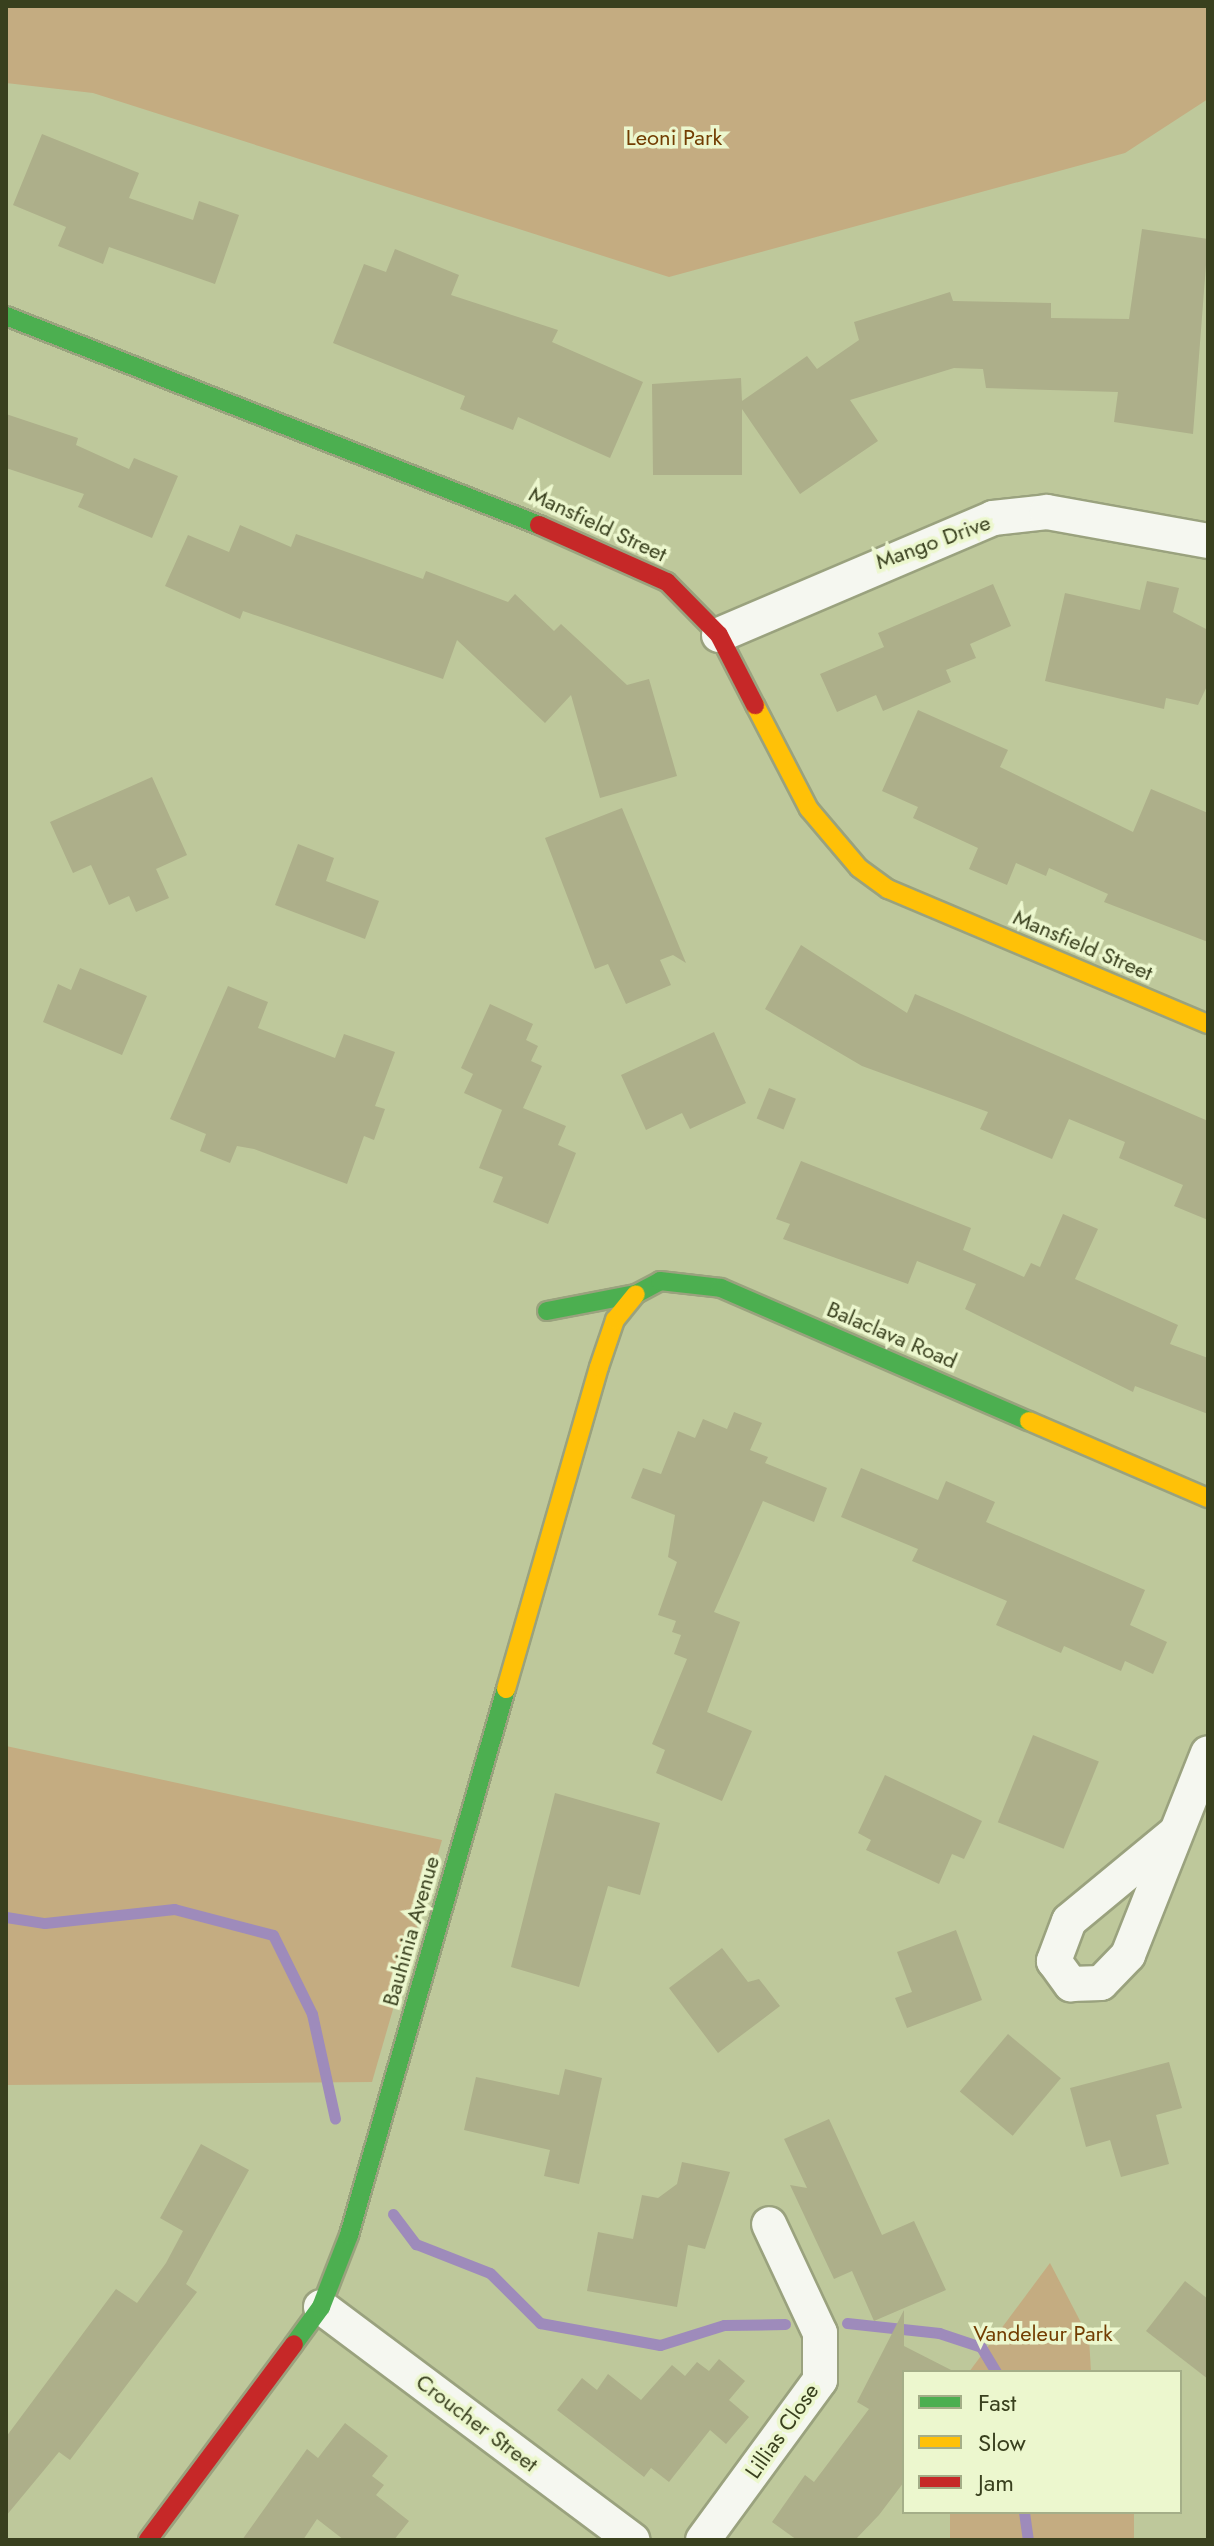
<!DOCTYPE html>
<html>
<head>
<meta charset="utf-8">
<style>
  body { margin:0 }
  #map { position:relative; width:1214px; height:2546px; overflow:hidden; background:#bec89b; font-family:Jost,sans-serif }
  div>[style] { position:absolute }
  .green>* { inset:0; background:#c4ac81; transform-origin:0 0 }
  .stream>* { height:11px; margin:-5.5px; padding:0 5.5px; transform-origin:5.5px; border-radius:5.5px; background:#9e8bbb }
  .building>* { inset:0; background:#adaf8a; transform-origin:0 0 }
  .roads { filter:drop-shadow(2px 0 #9aa27e) drop-shadow(-2px 0 #9aa27e) drop-shadow(0 2px #9aa27e) drop-shadow(0 -2px #9aa27e) }
  .street>* { height:34px; margin:-17px; padding:0 17px; transform-origin:17px; border-radius:17px; background:#f5f7f0 }
  .fast>* { height:18px; margin:-9px; padding:0 9px; transform-origin:9px; border-radius:9px; background:#4caf50 }
  .slow>* { height:18px; margin:-9px; padding:0 9px; transform-origin:9px; border-radius:9px; background:#ffc107 }
  .jam>* { height:18px; margin:-9px; padding:0 9px; transform-origin:9px; border-radius:9px; background:#c62828 }
  span { translate:-50% -50%; white-space:nowrap; text-align:center; line-height:1.15; -webkit-text-stroke:7px #ecf7ce; paint-order:stroke }
  .park-label { font-size:22px; color:#723d02 }
  .street-label { font-size:22px; color:#39401e }
  .frame { position:absolute; inset:0; border:8px solid #39401e; pointer-events:none }
  .legend { position:absolute; left:902px; top:2370px; width:280px; height:144px; box-sizing:border-box; background:#ecf7ce; border:2px solid #a4ae88; margin:0; padding:10px 14px; list-style:none; font-size:24px; color:#39401e }
  .legend li { display:flex; align-items:center; gap:16px; height:40px }
  .legend b { width:40px; border:2px solid #a4ae88 }
</style>
</head>
<body>
<div id="map">
  <div class="green">
    <i style="clip-path:polygon(6px 6px,1208px 6px,1208px 99px,1125px 153px,669px 277px,93px 93px,6px 83px)"></i>
    <i style="clip-path:polygon(6px 1746px,442px 1840px,372px 2082px,6px 2085px)"></i>
    <i style="clip-path:polygon(1050px 2263px,1089px 2338px,1091px 2372px,969px 2372px)"></i>
    <i style="left:950px;top:2512px;width:184px;height:28px"></i>
  </div>
  <div class="stream">
    <i style="left:6px;top:1917px;width:39px;rotate:9deg"></i>
    <i style="left:45px;top:1923px;width:130px;rotate:-6.2deg"></i>
    <i style="left:174px;top:1909px;width:102px;rotate:14.7deg"></i>
    <i style="left:273px;top:1935px;width:88px;rotate:63.7deg"></i>
    <i style="left:312px;top:2014px;width:107px;rotate:77.6deg"></i>
    <i style="left:393px;top:2214px;width:38px;rotate:53deg"></i>
    <i style="left:416px;top:2244px;width:79px;rotate:21.4deg"></i>
    <i style="left:490px;top:2273px;width:71px;rotate:45deg"></i>
    <i style="left:540px;top:2323px;width:122px;rotate:10.4deg"></i>
    <i style="left:660px;top:2345px;width:67px;rotate:-17.4deg"></i>
    <i style="left:724px;top:2325px;width:61px;rotate:-0.9deg"></i>
    <i style="left:847px;top:2323px;width:93px;rotate:6.2deg"></i>
    <i style="left:939px;top:2333px;width:44px;rotate:18.4deg"></i>
    <i style="left:981px;top:2347px;width:29px;rotate:59deg"></i>
    <i style="left:1024px;top:2512px;width:28px;rotate:82deg"></i>
  </div>
  <div class="building">
    <i style="clip-path:polygon(42px 134px,139px 173px,129px 198px,193px 220px,199px 201px,239px 215px,215px 284px,109px 247px,103px 264px,58px 246px,66px 227px,13px 205px)"></i>
    <i style="clip-path:polygon(1142px 229px,1208px 239px,1193px 434px,1114px 422px,1118px 392px,986px 388px,983px 369px,954px 368px,850px 400px,878px 441px,800px 494px,742px 409px,742px 475px,653px 475px,652px 384px,741px 378px,742px 401px,807px 356px,817px 369px,859px 340px,854px 322px,950px 292px,953px 301px,1051px 303px,1051px 318px,1129px 319px)"></i>
    <i style="clip-path:polygon(395px 249px,459px 275px,451px 295px,558px 330px,552px 342px,643px 382px,610px 458px,518px 417px,513px 430px,460px 409px,465px 396px,333px 343px,364px 264px,386px 272px)"></i>
    <i style="clip-path:polygon(6px 414px,78px 438px,76px 445px,129px 469px,134px 458px,178px 476px,152px 538px,78px 507px,84px 494px,6px 468px)"></i>
    <i style="clip-path:polygon(240px 525px,291px 547px,296px 534px,423px 579px,426px 571px,508px 602px,515px 594px,554px 631px,561px 624px,627px 685px,649px 679px,677px 776px,600px 798px,571px 695px,545px 723px,457px 640px,443px 679px,243px 611px,240px 619px,165px 586px,188px 535px,229px 552px)"></i>
    <i style="clip-path:polygon(1147px 581px,1179px 588px,1173px 612px,1208px 630px,1208px 684px,1198px 705px,1166px 698px,1164px 709px,1045px 681px,1065px 593px,1140px 610px)"></i>
    <i style="clip-path:polygon(993px 584px,1011px 626px,970px 644px,976px 658px,946px 670px,951px 682px,883px 711px,876px 695px,837px 712px,820px 674px,884px 647px,878px 633px)"></i>
    <i style="clip-path:polygon(918px 710px,1008px 750px,1000px 767px,1133px 832px,1151px 789px,1208px 813px,1208px 942px,1104px 902px,1108px 894px,1049px 868px,1046px 876px,1016px 863px,1007px 885px,969px 869px,978px 848px,913px 818px,918px 807px,882px 791px)"></i>
    <i style="clip-path:polygon(152px 777px,187px 855px,156px 869px,169px 898px,136px 912px,129px 896px,109px 905px,91px 865px,73px 873px,50px 822px)"></i>
    <i style="clip-path:polygon(622px 808px,686px 963px,673px 955px,660px 960px,671px 985px,626px 1004px,608px 964px,595px 969px,545px 838px)"></i>
    <i style="clip-path:polygon(298px 844px,334px 858px,326px 881px,379px 901px,365px 939px,275px 905px)"></i>
    <i style="clip-path:polygon(801px 945px,907px 1013px,915px 994px,1208px 1121px,1208px 1220px,1174px 1206px,1183px 1185px,1119px 1158px,1125px 1142px,1069px 1119px,1052px 1159px,980px 1129px,988px 1112px,862px 1066px,765px 1009px)"></i>
    <i style="clip-path:polygon(80px 968px,147px 996px,122px 1055px,43px 1022px,58px 984px,71px 990px)"></i>
    <i style="clip-path:polygon(228px 986px,268px 1002px,258px 1028px,335px 1058px,344px 1034px,395px 1052px,375px 1106px,385px 1109px,374px 1140px,364px 1136px,347px 1184px,254px 1149px,237px 1146px,230px 1163px,200px 1151px,206px 1134px,170px 1119px)"></i>
    <i style="clip-path:polygon(490px 1004px,533px 1024px,526px 1040px,538px 1046px,531px 1061px,542px 1066px,523px 1108px,566px 1126px,558px 1145px,576px 1153px,548px 1224px,493px 1202px,503px 1177px,479px 1168px,502px 1110px,464px 1093px,473px 1074px,461px 1068px)"></i>
    <i style="clip-path:polygon(714px 1032px,746px 1103px,690px 1129px,682px 1113px,646px 1130px,621px 1075px)"></i>
    <i style="left:769px;top:1088px;width:29px;height:33px;rotate:22deg"></i>
    <i style="clip-path:polygon(801px 1161px,971px 1228px,963px 1250px,1024px 1277px,1031px 1263px,1040px 1267px,1063px 1214px,1098px 1229px,1075px 1279px,1178px 1325px,1170px 1344px,1208px 1358px,1208px 1414px,1135px 1386px,1133px 1392px,965px 1309px,976px 1284px,917px 1261px,908px 1284px,783px 1239px,790px 1224px,776px 1219px)"></i>
    <i style="clip-path:polygon(734px 1412px,762px 1423px,750px 1450px,768px 1457px,765px 1463px,827px 1488px,814px 1522px,763px 1501px,714px 1612px,740px 1622px,707px 1712px,752px 1731px,722px 1801px,656px 1773px,665px 1750px,652px 1744px,687px 1659px,674px 1654px,681px 1635px,672px 1632px,676px 1621px,658px 1615px,677px 1562px,668px 1557px,675px 1515px,631px 1498px,643px 1468px,661px 1474px,678px 1431px,695px 1438px,703px 1419px,727px 1429px)"></i>
    <i style="clip-path:polygon(861px 1468px,938px 1500px,946px 1481px,995px 1502px,986px 1522px,1145px 1590px,1130px 1625px,1167px 1642px,1153px 1674px,1125px 1661px,1121px 1671px,1064px 1646px,1061px 1653px,996px 1625px,1007px 1601px,912px 1561px,918px 1549px,841px 1517px)"></i>
    <i style="left:1033px;top:1735px;width:71px;height:94px;rotate:22deg"></i>
    <i style="clip-path:polygon(885px 1775px,982px 1821px,964px 1859px,952px 1854px,939px 1884px,866px 1850px,871px 1840px,858px 1833px)"></i>
    <i style="clip-path:polygon(555px 1793px,660px 1823px,640px 1895px,608px 1886px,579px 1987px,511px 1967px)"></i>
    <i style="clip-path:polygon(956px 1930px,982px 2000px,907px 2028px,895px 1998px,912px 1992px,897px 1952px)"></i>
    <i style="clip-path:polygon(722px 1948px,748px 1982px,759px 1979px,780px 2006px,718px 2053px,669px 1988px)"></i>
    <i style="left:1008px;top:2034px;width:69px;height:75px;rotate:40deg"></i>
    <i style="clip-path:polygon(1169px 2062px,1182px 2108px,1156px 2115px,1169px 2164px,1121px 2177px,1110px 2140px,1086px 2147px,1070px 2088px)"></i>
    <i style="clip-path:polygon(565px 2069px,602px 2078px,579px 2184px,544px 2176px,550px 2150px,464px 2130px,476px 2077px,559px 2095px)"></i>
    <i style="clip-path:polygon(829px 2119px,882px 2235px,914px 2221px,946px 2290px,874px 2321px,852px 2271px,834px 2279px,790px 2185px,807px 2188px,784px 2139px)"></i>
    <i style="clip-path:polygon(201px 2144px,249px 2170px,186px 2284px,197px 2292px,70px 2460px,59px 2452px,6px 2516px,6px 2437px,116px 2289px,137px 2303px,166px 2263px,183px 2231px,160px 2218px)"></i>
    <i style="clip-path:polygon(682px 2162px,730px 2172px,705px 2249px,688px 2245px,677px 2307px,587px 2291px,598px 2232px,633px 2239px,642px 2195px,658px 2198px,677px 2184px)"></i>
    <i style="clip-path:polygon(1185px 2281px,1208px 2299px,1208px 2379px,1146px 2331px)"></i>
    <i style="clip-path:polygon(904px 2310px,904px 2346px,955px 2372px,904px 2372px,904px 2482px,879px 2515px,855px 2540px,797px 2540px,772px 2522px,805px 2475px,814px 2482px,869px 2409px,857px 2402px)"></i>
    <i style="clip-path:polygon(719px 2359px,745px 2381px,729px 2400px,749px 2417px,726px 2444px,710px 2430px,669px 2482px,651px 2468px,644px 2477px,557px 2410px,582px 2378px,597px 2390px,608px 2374px,641px 2400px,672px 2365px,685px 2376px,697px 2362px,709px 2371px)"></i>
    <i style="clip-path:polygon(345px 2423px,388px 2456px,372px 2476px,384px 2485px,376px 2495px,409px 2521px,394px 2540px,344px 2540px,317px 2519px,303px 2540px,242px 2540px,307px 2449px,318px 2458px)"></i>
  </div>
  <div class="roads">
    <div class="street">
      <i style="left:719px;top:635px;width:298px;rotate:-23.1deg"></i>
      <i style="left:993px;top:518px;width:54px;rotate:-6.3deg"></i>
      <i style="left:1047px;top:512px;width:164px;rotate:10.2deg"></i>
      <i style="left:1174px;top:1834px;width:136px;rotate:140.4deg"></i>
      <i style="left:1069px;top:1921px;width:43px;rotate:110.6deg"></i>
      <i style="left:1054px;top:1961px;width:29px;rotate:54deg"></i>
      <i style="left:1071px;top:1984px;width:30px;rotate:-2deg"></i>
      <i style="left:1101px;top:1983px;width:39px;rotate:-46deg"></i>
      <i style="left:1128px;top:1955px;width:217px;rotate:-68.4deg"></i>
      <i style="left:321px;top:2307px;width:389px;rotate:36.8deg"></i>
      <i style="left:703px;top:2540px;width:198px;rotate:-53.8deg"></i>
      <i style="left:820px;top:2380px;width:47px;rotate:-90deg"></i>
      <i style="left:820px;top:2333px;width:120px;rotate:-115.1deg"></i>
    </div>
    <div class="fast">
      <i style="left:6px;top:316px;width:573px;rotate:21.41deg"></i>
      <i style="left:547px;top:1311px;width:91px;rotate:-10.8deg"></i>
      <i style="left:636px;top:1294px;width:27px;rotate:-28deg"></i>
      <i style="left:660px;top:1281px;width:61px;rotate:6.5deg"></i>
      <i style="left:721px;top:1288px;width:335px;rotate:23.4deg"></i>
      <i style="left:294px;top:2344px;width:46px;rotate:-53.9deg"></i>
      <i style="left:321px;top:2307px;width:77px;rotate:-68.7deg"></i>
      <i style="left:349px;top:2235px;width:568px;rotate:-73.96deg"></i>
    </div>
    <div class="slow">
      <i style="left:755px;top:705px;width:117px;rotate:62.6deg"></i>
      <i style="left:809px;top:809px;width:77px;rotate:49.7deg"></i>
      <i style="left:859px;top:868px;width:36px;rotate:36deg"></i>
      <i style="left:888px;top:889px;width:347px;rotate:22.9deg"></i>
      <i style="left:1029px;top:1421px;width:195px;rotate:23.3deg"></i>
      <i style="left:506px;top:1689px;width:335px;rotate:-73.9deg"></i>
      <i style="left:599px;top:1367px;width:50px;rotate:-71.2deg"></i>
      <i style="left:615px;top:1320px;width:33px;rotate:-51deg"></i>
    </div>
    <div class="jam">
      <i style="left:539px;top:525px;width:140px;rotate:24deg"></i>
      <i style="left:667px;top:582px;width:74px;rotate:45.5deg"></i>
      <i style="left:719px;top:635px;width:79px;rotate:62.8deg"></i>
      <i style="left:148px;top:2540px;width:244px;rotate:-53.3deg"></i>
    </div>
  </div>
  <div class="park-label">
    <span style="left:674px;top:138px">Leoni Park</span>
    <span style="left:1043px;top:2334px">Vandeleur Park</span>
  </div>
  <div class="street-label">
    <span style="left:598px;top:524px;rotate:25deg">Mansfield Street</span>
    <span style="left:933px;top:542px;rotate:-20deg">Mango Drive</span>
    <span style="left:1083px;top:945px;rotate:23deg">Mansfield Street</span>
    <span style="left:892px;top:1335px;rotate:23deg">Balaclava Road</span>
    <span style="left:411px;top:1931px;rotate:-74deg">Bauhinia Avenue</span>
    <span style="left:477px;top:2423px;rotate:37deg">Croucher Street</span>
    <span style="left:782px;top:2431px;rotate:-55deg">Lillias Close</span>
  </div>
  <div class="frame"></div>
  <ul class="legend">
  <li><b style="height:10px;background:#4caf50"></b>Fast</li>
  <li><b style="height:10px;background:#ffc107"></b>Slow</li>
  <li><b style="height:10px;background:#c62828"></b>Jam</li>
  </ul>
</div>
</body>
</html>
